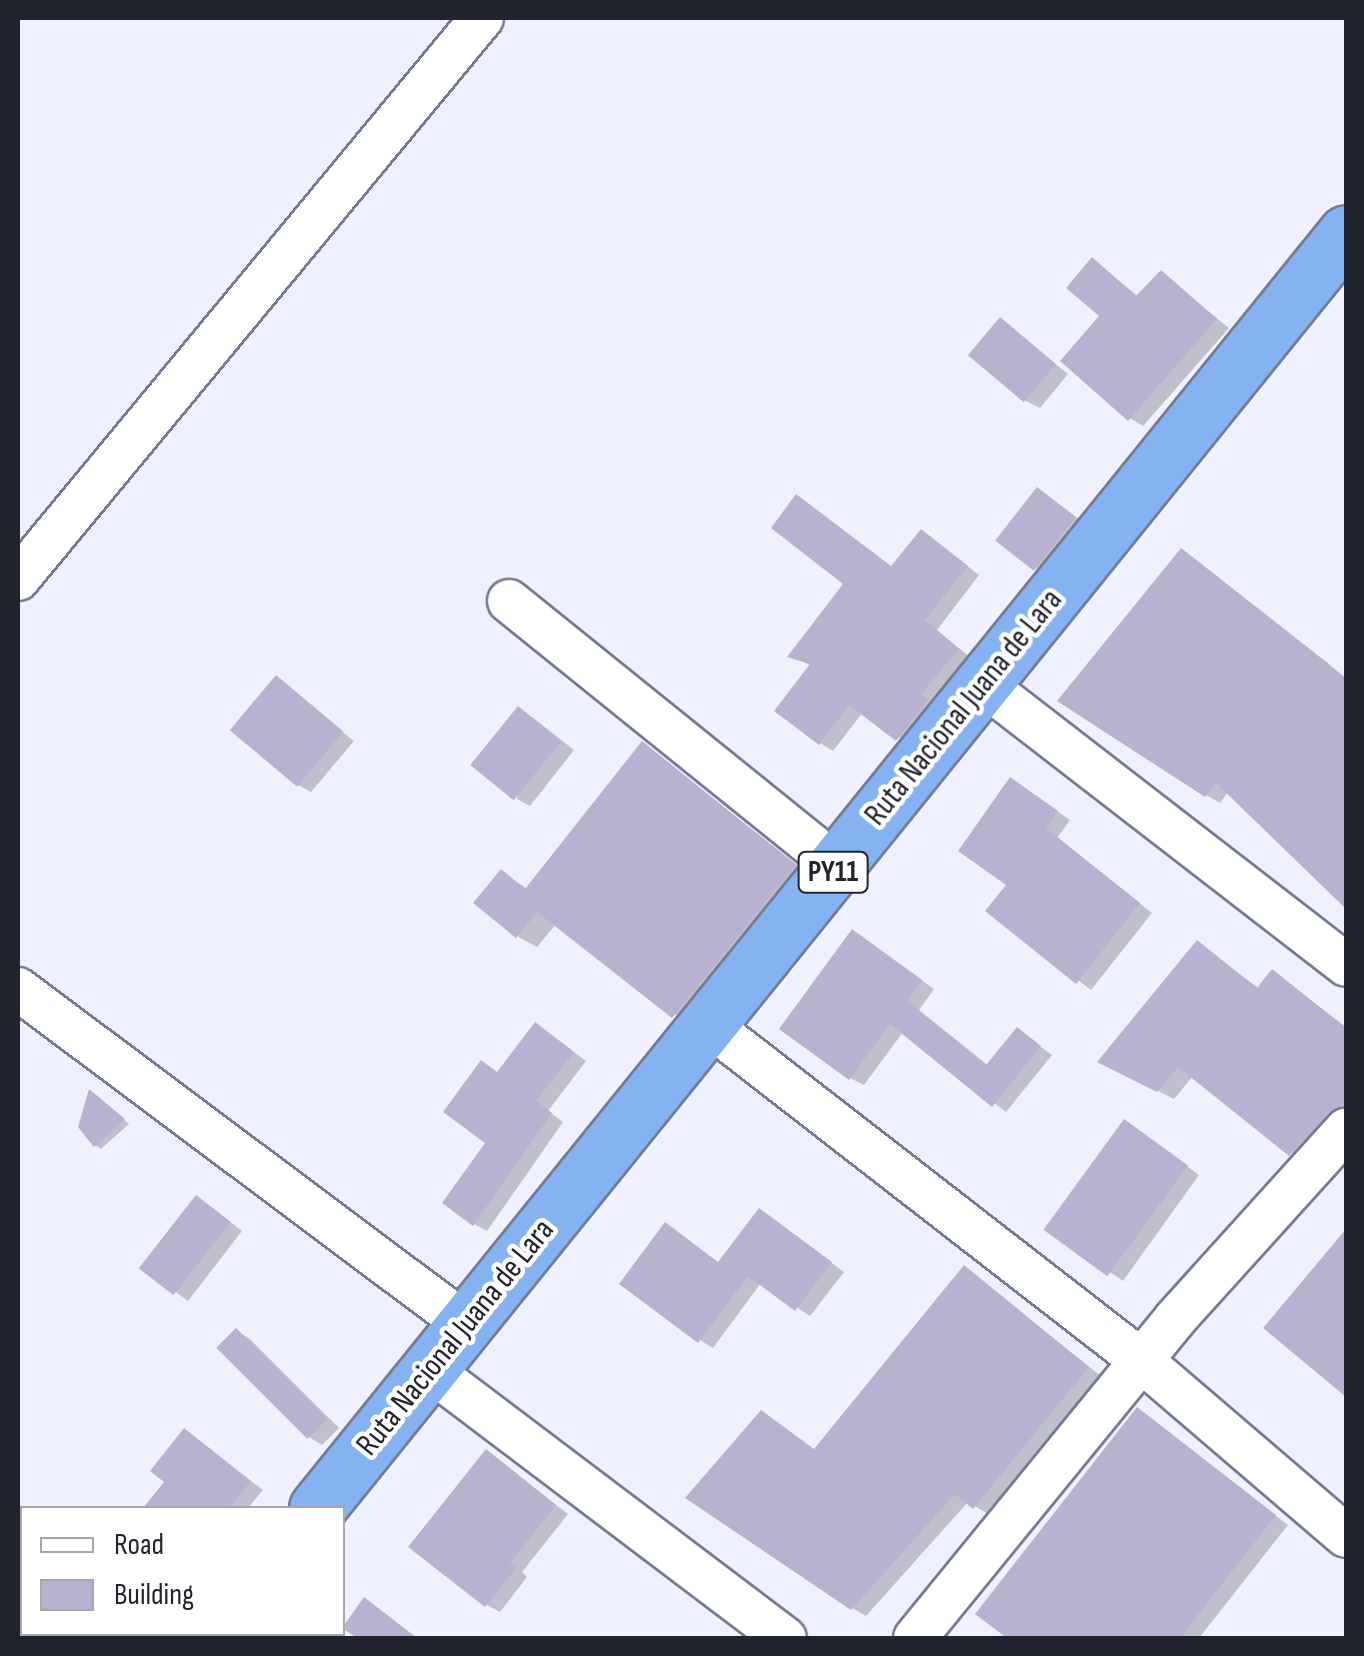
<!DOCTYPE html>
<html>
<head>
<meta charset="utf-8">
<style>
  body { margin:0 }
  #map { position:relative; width:1364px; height:1656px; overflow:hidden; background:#eff1fe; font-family:"Sofia Sans Condensed",sans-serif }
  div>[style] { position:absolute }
  .shadow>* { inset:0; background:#0003 }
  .building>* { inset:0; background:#b8b2d0; transform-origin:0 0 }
  .roads { filter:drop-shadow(2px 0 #757a96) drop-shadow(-2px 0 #757a96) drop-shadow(0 2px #757a96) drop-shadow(0 -2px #757a96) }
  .street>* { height:42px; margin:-21px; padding:0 21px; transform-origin:21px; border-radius:21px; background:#fff }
  .highway>* { height:55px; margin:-27.5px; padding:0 27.5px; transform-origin:27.5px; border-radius:27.5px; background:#85b3f2 }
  span { translate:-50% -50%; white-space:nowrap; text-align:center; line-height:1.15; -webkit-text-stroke:9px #fff; paint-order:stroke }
  .shield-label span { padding:2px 8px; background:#fff; border:2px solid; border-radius:8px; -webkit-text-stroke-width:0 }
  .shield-label { font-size:30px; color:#21242f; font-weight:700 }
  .street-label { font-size:32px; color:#21242f }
  .frame { position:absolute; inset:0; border:20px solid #21242f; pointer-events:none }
  .legend { position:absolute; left:20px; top:1506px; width:325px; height:130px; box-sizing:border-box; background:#fff; border:2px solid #a6a7ac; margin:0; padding:12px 18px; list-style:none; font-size:30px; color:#21242f }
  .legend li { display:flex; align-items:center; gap:20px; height:50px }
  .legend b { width:50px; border:2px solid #a6a7ac }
</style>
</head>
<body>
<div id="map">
  <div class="shadow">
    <i style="clip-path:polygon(1093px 260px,1139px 297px,1161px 273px,1229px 328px,1143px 426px,1130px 418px)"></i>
    <i style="clip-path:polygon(1000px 320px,1068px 374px,1040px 408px,1026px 401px)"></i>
    <i style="clip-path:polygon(1051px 498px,1088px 526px,1048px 576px,1035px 568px)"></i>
    <i style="clip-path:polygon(934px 540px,979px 575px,937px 630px,971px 658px,911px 746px,863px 712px,833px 751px,820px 743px,812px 666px,791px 656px,893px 568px)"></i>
    <i style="clip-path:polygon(1195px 559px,1329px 664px,1326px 668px,1346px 687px,1346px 906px,1228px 792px,1220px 803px,1206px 795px)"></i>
    <i style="clip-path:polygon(276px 679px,354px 741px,311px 792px,298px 785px)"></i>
    <i style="clip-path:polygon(532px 717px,574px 750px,530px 806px,517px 799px)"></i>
    <i style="clip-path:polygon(643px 744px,814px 878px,693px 1028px,556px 924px,537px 947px,517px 936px,501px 872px,528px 889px)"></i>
    <i style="clip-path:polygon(1024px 788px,1070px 820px,1057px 838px,1152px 913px,1091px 990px,989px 911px,1010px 884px)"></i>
    <i style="clip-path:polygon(866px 940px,934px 989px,919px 1010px,989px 1066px,1018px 1030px,1052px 1055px,1006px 1112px,903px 1032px,864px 1085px,850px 1078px)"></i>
    <i style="clip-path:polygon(1197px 943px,1260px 989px,1273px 972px,1346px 1027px,1346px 1120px,1306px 1163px,1193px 1076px,1174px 1099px,1116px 1070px)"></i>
    <i style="clip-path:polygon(549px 1033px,586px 1061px,548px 1111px,563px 1122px,487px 1231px,474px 1224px,498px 1074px)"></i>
    <i style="clip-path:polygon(96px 1095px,129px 1124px,101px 1149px,95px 1145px)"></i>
    <i style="clip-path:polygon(1138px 1130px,1199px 1175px,1123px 1281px,1048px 1229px)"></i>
    <i style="clip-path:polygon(210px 1206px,242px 1231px,188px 1301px,141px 1267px)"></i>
    <i style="clip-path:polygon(772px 1218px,844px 1272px,810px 1316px,761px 1283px,713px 1348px,700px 1340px,720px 1264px)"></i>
    <i style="clip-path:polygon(1346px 1232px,1346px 1394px,1267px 1327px)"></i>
    <i style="clip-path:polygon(965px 1269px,1101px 1376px,988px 1514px,968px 1502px,866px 1616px,852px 1608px,816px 1451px)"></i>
    <i style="clip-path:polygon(237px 1331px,250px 1339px,339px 1428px,322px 1445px,309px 1437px)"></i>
    <i style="clip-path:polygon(1151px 1418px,1288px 1525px,1199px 1638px,1011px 1638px,979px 1614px)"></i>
    <i style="clip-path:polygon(185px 1431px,263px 1490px,248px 1508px,147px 1508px,167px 1481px)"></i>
    <i style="clip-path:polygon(486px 1452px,568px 1514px,522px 1572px,527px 1577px,500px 1612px,487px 1605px)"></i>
  </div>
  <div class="building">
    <i style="clip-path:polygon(1092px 257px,1136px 296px,1161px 270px,1217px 319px,1128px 421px,1060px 361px,1099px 316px,1066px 288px)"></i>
    <i style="left:1000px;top:317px;width:73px;height:50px;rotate:40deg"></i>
    <i style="left:1037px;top:487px;width:49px;height:68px;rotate:38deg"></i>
    <i style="clip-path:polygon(796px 494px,891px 566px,921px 529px,968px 566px,925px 620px,959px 649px,921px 694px,928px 700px,896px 741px,849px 705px,819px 745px,774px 711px,810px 664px,787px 657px,843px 584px,771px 528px)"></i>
    <i style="clip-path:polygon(1181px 548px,1346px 678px,1346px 909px,1216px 783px,1205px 797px,1057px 701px)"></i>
    <i style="left:276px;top:675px;width:88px;height:72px;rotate:40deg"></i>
    <i style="left:518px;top:706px;width:56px;height:76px;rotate:39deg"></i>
    <i style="clip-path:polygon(642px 741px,796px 865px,672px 1018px,537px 912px,516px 938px,473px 903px,501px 869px,525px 889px)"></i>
    <i style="clip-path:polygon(1010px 777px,1058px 811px,1046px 828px,1140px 903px,1076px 984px,985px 911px,1006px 885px,958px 851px)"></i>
    <i style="clip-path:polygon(852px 929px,922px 980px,907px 1001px,986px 1065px,1017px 1027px,1041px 1046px,992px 1107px,890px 1024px,849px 1080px,779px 1029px)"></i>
    <i style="clip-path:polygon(1197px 940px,1257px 988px,1272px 969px,1346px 1028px,1346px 1106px,1327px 1113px,1289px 1156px,1178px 1067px,1157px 1092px,1097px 1062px)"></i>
    <i style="clip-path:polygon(535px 1022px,574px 1052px,536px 1101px,552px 1113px,473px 1226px,442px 1203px,485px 1143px,443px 1112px,481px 1060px,497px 1072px)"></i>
    <i style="clip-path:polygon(89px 1089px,125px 1119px,94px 1147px,78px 1127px)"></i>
    <i style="left:1124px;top:1119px;width:79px;height:137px;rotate:36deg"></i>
    <i style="left:196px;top:1195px;width:44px;height:93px;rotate:38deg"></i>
    <i style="clip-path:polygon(759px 1208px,832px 1262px,795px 1311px,748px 1276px,698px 1343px,619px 1284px,665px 1222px,718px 1262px)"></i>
    <i style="clip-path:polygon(1346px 1229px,1346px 1397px,1263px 1328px)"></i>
    <i style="clip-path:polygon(964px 1265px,1089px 1367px,973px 1509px,955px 1494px,851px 1610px,685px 1498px,761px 1410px,814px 1449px)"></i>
    <i style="left:236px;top:1328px;width:129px;height:28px;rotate:45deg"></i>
    <i style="clip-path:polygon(1137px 1407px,1276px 1515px,1180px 1638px,1007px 1638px,975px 1614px)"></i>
    <i style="clip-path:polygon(184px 1428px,251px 1481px,229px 1508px,143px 1508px,164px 1482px,150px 1471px)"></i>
    <i style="clip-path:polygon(486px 1449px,556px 1505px,510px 1563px,516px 1568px,485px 1607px,408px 1547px)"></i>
    <i style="clip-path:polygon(364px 1597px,417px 1638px,357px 1638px,342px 1628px)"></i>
  </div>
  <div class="roads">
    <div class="street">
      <i style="left:18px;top:579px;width:728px;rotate:-50.41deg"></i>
      <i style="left:509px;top:601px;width:422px;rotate:38.9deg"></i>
      <i style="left:983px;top:684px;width:459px;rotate:37.7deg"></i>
      <i style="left:18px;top:989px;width:561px;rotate:36.81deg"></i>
      <i style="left:710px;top:1026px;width:548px;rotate:37.81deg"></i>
      <i style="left:1143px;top:1362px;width:267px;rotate:40.6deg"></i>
      <i style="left:430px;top:1370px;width:445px;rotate:37.1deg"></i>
      <i style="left:33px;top:1634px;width:8px;rotate:30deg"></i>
      <i style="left:915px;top:1638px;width:412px;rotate:-50.8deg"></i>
      <i style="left:1175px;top:1319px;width:255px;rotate:-47.9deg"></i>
    </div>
    <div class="highway">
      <i style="left:317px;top:1508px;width:1638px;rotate:-51.09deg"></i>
      <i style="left:211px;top:1638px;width:6px;rotate:-45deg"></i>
    </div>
  </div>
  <div class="shield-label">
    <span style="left:833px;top:872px">PY11</span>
  </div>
  <div class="street-label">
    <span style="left:964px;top:708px;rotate:-51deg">Ruta Nacional Juana de Lara</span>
    <span style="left:456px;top:1338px;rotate:-51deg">Ruta Nacional Juana de Lara</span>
  </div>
  <div class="frame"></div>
  <ul class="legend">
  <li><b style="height:12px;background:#fff"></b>Road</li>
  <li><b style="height:28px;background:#b8b2d0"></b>Building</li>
  </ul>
</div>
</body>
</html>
